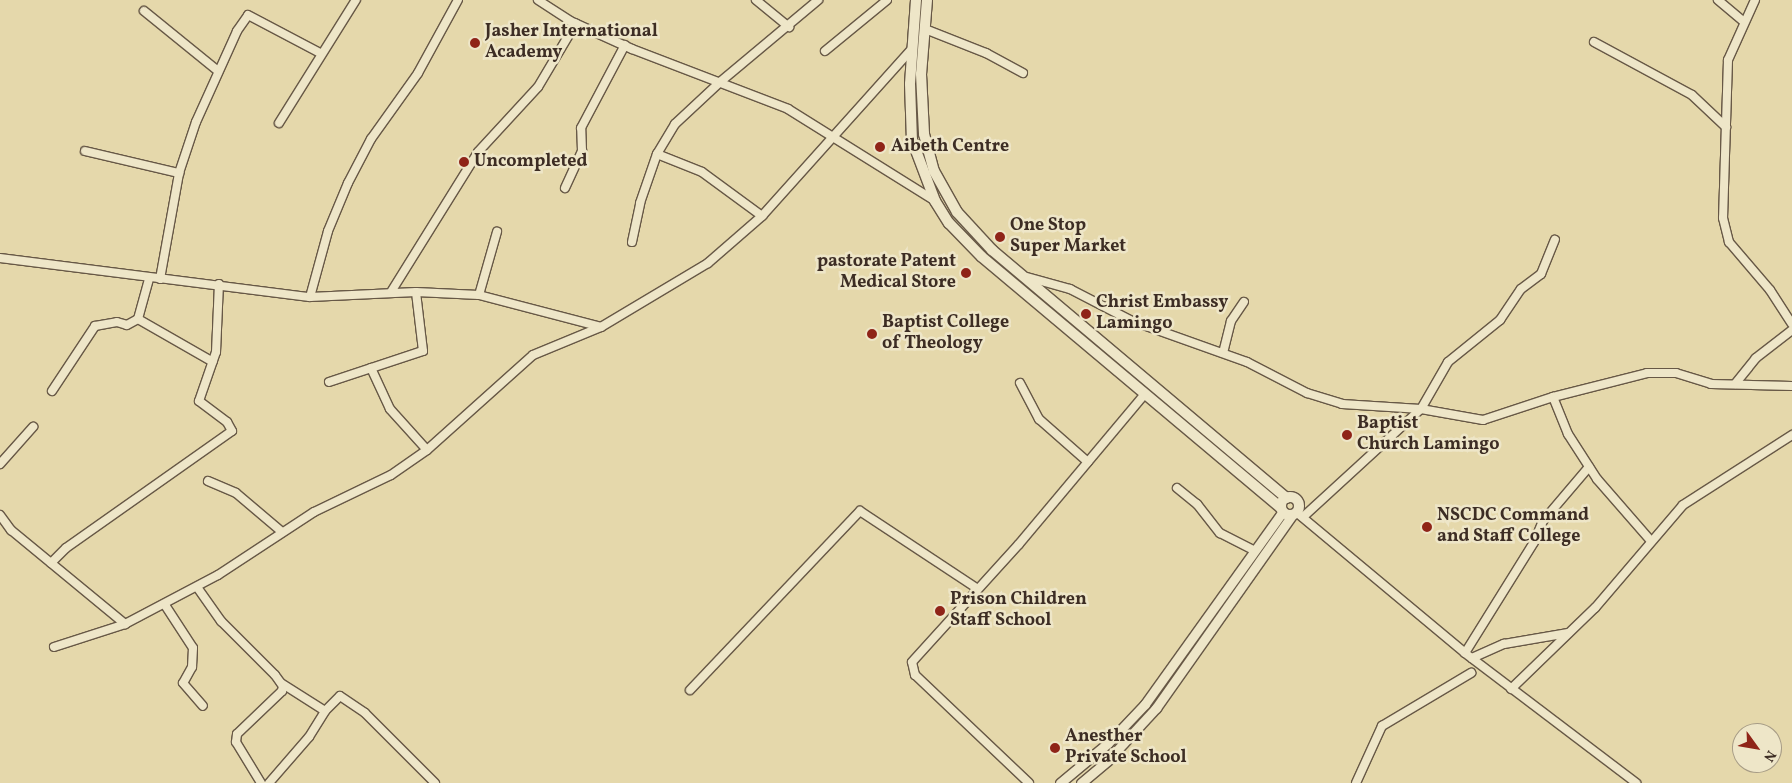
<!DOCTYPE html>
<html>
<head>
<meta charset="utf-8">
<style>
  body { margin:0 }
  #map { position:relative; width:1792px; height:783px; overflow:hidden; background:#e5d8ab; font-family:Vollkorn,serif }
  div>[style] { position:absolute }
  .roads { filter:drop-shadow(1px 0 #675846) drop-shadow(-1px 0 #675846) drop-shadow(0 1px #675846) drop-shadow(0 -1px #675846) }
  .minor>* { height:8px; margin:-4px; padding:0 4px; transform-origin:4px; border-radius:4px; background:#eee6c8 }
  .tertiary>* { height:9px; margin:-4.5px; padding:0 4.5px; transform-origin:4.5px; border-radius:4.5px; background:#eee6c8 }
  .secondary>* { height:10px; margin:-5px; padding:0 5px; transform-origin:5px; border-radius:5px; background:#eee6c8 }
  .secondary>.ring { margin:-5px; padding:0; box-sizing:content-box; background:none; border:10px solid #eee6c8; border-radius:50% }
  .dots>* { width:14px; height:14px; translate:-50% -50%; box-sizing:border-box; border:2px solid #eee6c8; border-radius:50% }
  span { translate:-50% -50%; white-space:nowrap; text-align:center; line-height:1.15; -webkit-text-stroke:5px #eee6c8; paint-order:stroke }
  .poi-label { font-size:18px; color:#3d2d24; font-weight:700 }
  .left { translate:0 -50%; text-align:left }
  .right { translate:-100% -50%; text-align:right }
  .north { position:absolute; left:1732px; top:723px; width:50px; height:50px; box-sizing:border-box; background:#eee6c8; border:1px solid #a79c86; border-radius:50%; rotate:122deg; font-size:14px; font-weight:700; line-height:20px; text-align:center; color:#3d2d24 }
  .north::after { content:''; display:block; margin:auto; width:18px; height:22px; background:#8f2418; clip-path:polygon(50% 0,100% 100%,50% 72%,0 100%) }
</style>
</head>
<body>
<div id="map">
  <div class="roads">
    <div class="minor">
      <i style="left:538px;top:0;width:38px;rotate:33deg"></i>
      <i style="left:570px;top:21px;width:68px;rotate:24.3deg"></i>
      <i style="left:632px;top:49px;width:167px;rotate:21deg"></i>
      <i style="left:788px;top:109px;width:173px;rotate:32deg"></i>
      <i style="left:756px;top:0;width:43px;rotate:39.3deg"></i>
      <i style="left:1718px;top:0;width:33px;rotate:40deg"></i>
      <i style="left:1755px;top:0;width:66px;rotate:114.2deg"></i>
      <i style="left:1728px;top:60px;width:158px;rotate:91.8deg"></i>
      <i style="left:1723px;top:218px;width:25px;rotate:76deg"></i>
      <i style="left:1729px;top:242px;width:63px;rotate:49.5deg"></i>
      <i style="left:1770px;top:290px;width:40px;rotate:57.1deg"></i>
      <i style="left:144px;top:11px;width:95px;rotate:39deg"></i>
      <i style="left:925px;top:29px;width:66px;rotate:21.5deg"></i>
      <i style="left:986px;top:53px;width:42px;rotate:28.4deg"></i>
      <i style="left:1594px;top:42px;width:111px;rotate:28.4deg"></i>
      <i style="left:1692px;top:95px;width:47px;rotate:43.3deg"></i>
      <i style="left:825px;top:51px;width:80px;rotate:-39.4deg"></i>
      <i style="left:279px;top:123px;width:145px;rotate:-58deg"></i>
      <i style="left:85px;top:151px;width:97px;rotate:13.2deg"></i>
      <i style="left:657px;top:154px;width:48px;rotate:21.8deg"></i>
      <i style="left:702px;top:172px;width:74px;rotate:36.3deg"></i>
      <i style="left:565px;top:188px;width:41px;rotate:-65.3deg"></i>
      <i style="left:582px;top:151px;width:23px;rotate:-92deg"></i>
      <i style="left:581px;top:128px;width:94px;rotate:-62.1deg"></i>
      <i style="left:632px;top:242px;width:40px;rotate:-78deg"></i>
      <i style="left:640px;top:203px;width:52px;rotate:-70.9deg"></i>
      <i style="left:657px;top:154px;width:35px;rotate:-59deg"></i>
      <i style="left:675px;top:124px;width:62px;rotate:-43deg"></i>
      <i style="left:720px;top:82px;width:128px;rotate:-39.9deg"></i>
      <i style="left:0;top:258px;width:312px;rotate:7.2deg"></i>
      <i style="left:310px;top:297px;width:106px;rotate:-2.7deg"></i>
      <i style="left:416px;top:292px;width:63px;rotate:2.7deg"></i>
      <i style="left:479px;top:295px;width:126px;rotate:14.7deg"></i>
      <i style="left:601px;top:327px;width:125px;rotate:-30.9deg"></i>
      <i style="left:708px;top:263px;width:72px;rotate:-41deg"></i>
      <i style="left:762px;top:216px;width:224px;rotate:-48.1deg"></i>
      <i style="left:1027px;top:277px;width:45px;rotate:15.6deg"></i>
      <i style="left:1070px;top:289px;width:70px;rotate:27.3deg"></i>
      <i style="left:1132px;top:321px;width:122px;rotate:19.6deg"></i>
      <i style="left:1247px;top:362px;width:68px;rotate:27.3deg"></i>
      <i style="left:1307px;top:393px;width:37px;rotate:17deg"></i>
      <i style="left:1342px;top:404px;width:79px;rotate:3.6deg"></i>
      <i style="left:1421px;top:409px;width:63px;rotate:10.1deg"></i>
      <i style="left:1483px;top:420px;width:74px;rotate:-18.2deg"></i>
      <i style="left:1553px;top:397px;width:97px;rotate:-14.3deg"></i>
      <i style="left:1647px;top:373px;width:29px"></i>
      <i style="left:1676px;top:373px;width:37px;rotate:17deg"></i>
      <i style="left:1711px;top:384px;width:81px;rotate:1.4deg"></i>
      <i style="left:149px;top:279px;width:41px;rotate:105.4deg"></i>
      <i style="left:138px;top:319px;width:86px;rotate:29.8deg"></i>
      <i style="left:160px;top:279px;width:108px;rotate:-79.8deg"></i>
      <i style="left:179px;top:173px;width:54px;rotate:-71.6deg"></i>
      <i style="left:196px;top:122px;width:100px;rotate:-65.7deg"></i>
      <i style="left:237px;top:31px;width:19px;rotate:-55deg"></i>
      <i style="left:248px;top:15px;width:81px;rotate:27.8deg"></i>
      <i style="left:391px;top:292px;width:165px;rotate:-58.1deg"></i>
      <i style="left:478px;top:152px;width:88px;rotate:-47.3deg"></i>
      <i style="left:538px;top:87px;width:74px;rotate:-59.3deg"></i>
      <i style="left:479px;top:295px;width:66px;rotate:-74.1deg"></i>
      <i style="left:310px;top:297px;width:68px;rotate:-74.7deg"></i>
      <i style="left:328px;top:231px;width:52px;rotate:-67.4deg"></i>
      <i style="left:348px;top:183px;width:50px;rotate:-62.4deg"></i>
      <i style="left:371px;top:139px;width:81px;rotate:-54.5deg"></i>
      <i style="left:418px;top:73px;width:83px;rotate:-61.3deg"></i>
      <i style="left:1223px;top:353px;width:33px;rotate:-76deg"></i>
      <i style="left:1231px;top:321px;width:23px;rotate:-56deg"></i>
      <i style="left:371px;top:368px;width:45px;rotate:65.1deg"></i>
      <i style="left:390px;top:409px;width:55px;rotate:47.9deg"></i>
      <i style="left:329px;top:382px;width:99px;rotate:-18.3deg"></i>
      <i style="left:423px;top:351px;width:59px;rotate:-96.8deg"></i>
      <i style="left:1020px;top:383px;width:41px;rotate:62.2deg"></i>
      <i style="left:1039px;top:419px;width:65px;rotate:41.3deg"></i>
      <i style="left:1735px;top:384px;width:33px;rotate:-51deg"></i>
      <i style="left:1756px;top:358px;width:46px;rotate:-37.9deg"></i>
      <i style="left:52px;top:391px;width:78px;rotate:-56.5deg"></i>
      <i style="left:95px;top:326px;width:22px;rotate:-10deg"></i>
      <i style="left:117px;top:322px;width:10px;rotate:17deg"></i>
      <i style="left:127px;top:325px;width:13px;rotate:-29deg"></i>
      <i style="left:1553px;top:397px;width:40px;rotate:68deg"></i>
      <i style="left:1568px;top:434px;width:54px;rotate:57.2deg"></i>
      <i style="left:1597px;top:479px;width:82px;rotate:48.9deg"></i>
      <i style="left:0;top:464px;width:50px;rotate:-48.3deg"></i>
      <i style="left:208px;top:481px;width:30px;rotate:23deg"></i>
      <i style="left:236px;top:493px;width:60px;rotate:40.3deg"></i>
      <i style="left:1177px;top:488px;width:26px;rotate:39deg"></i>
      <i style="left:1197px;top:504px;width:37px;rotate:52deg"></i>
      <i style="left:1220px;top:533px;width:38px;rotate:27deg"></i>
      <i style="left:1296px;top:512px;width:220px;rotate:39.8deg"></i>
      <i style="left:1465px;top:653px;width:215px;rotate:37.2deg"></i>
      <i style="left:0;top:515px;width:19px;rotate:54deg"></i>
      <i style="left:11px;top:530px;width:148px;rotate:39.5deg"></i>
      <i style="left:125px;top:624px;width:105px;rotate:-27.8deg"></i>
      <i style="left:218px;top:575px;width:115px;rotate:-33.3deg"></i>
      <i style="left:314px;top:512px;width:85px;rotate:-25.7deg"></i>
      <i style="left:391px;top:475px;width:44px;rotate:-34.8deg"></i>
      <i style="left:427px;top:450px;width:142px;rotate:-41.9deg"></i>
      <i style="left:533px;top:355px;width:74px;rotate:-22.4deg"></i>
      <i style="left:1303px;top:517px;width:160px;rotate:-42.5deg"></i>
      <i style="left:1421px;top:409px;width:54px;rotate:-60.1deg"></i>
      <i style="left:1448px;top:362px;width:67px;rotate:-38.9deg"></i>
      <i style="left:1500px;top:320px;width:37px;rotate:-56deg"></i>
      <i style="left:1521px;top:289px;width:25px;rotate:-37deg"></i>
      <i style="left:1541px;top:274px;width:37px;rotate:-68deg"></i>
      <i style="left:51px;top:563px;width:21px;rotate:-45deg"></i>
      <i style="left:66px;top:548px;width:203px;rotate:-35.2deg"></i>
      <i style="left:232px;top:431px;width:10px;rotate:-119deg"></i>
      <i style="left:227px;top:422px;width:35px;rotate:-143deg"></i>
      <i style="left:199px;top:401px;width:52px;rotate:-70.9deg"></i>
      <i style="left:216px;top:352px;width:68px;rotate:-87.5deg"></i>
      <i style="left:197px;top:587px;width:42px;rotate:54.8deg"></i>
      <i style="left:221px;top:621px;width:76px;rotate:45deg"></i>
      <i style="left:275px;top:675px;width:14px;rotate:54deg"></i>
      <i style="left:283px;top:686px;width:5px;rotate:101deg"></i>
      <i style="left:282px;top:691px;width:62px;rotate:136.3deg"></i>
      <i style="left:237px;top:734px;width:8px;rotate:97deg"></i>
      <i style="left:236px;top:742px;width:48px;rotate:58.6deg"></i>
      <i style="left:165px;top:605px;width:51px;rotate:56.9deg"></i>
      <i style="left:193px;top:648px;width:19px;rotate:93deg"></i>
      <i style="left:192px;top:667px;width:18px;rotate:119deg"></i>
      <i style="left:183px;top:683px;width:30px;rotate:49deg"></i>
      <i style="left:54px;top:647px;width:75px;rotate:-17.9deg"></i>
      <i style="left:1465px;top:653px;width:131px;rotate:-58.1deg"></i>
      <i style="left:1534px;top:542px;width:23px;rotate:-67deg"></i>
      <i style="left:1543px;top:521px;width:71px;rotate:-49.6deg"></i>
      <i style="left:1472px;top:658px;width:35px;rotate:-24deg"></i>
      <i style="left:1504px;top:644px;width:65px;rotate:-9.8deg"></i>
      <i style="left:281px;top:683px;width:52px;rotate:32.5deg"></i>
      <i style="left:325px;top:711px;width:21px;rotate:-45deg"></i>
      <i style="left:340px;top:696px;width:30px;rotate:34deg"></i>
      <i style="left:365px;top:713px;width:99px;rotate:45deg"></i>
      <i style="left:1511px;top:689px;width:117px;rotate:-44deg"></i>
      <i style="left:1595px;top:608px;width:135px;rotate:-49.5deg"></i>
      <i style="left:1683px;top:505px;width:130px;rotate:-32.7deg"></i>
      <i style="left:690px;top:690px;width:247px;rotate:-46.5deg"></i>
      <i style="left:860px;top:511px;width:141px;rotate:33.5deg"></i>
      <i style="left:269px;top:783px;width:61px;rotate:-49deg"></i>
      <i style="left:309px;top:737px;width:31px;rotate:-58deg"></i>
      <i style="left:1029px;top:783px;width:157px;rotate:-136.5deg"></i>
      <i style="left:915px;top:675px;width:13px;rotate:-103deg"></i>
      <i style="left:912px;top:662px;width:159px;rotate:-47.8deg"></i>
      <i style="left:1019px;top:544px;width:196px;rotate:-50deg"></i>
      <i style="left:1356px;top:783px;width:63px;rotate:-65.5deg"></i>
      <i style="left:1382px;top:726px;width:104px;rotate:-30.8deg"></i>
    </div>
    <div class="tertiary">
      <i style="left:1060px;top:783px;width:62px;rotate:-39.8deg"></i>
      <i style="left:1108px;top:743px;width:54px;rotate:-46.5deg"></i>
      <i style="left:1145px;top:704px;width:237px;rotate:-54.4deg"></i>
      <i style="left:1081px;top:783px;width:35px;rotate:-40deg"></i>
      <i style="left:1108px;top:760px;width:71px;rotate:-47.3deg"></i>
      <i style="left:1156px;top:708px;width:237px;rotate:-54.8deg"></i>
    </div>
    <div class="secondary">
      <i style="left:916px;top:0;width:84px;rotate:94.1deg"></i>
      <i style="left:910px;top:84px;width:56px;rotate:88deg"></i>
      <i style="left:912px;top:140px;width:65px;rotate:69.3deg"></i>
      <i style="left:935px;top:201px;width:26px;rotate:58deg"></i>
      <i style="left:949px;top:223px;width:47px;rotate:45.9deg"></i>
      <i style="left:982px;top:257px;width:390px;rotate:40deg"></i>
      <i style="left:927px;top:0;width:74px;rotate:94.6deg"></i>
      <i style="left:921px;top:74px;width:60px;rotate:87.1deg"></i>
      <i style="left:924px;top:134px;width:38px;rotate:75deg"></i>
      <i style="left:934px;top:171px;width:47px;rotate:60.7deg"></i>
      <i style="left:957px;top:212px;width:52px;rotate:47.4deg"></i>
      <i style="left:992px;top:250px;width:385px;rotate:40.1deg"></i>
      <i class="ring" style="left:1281px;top:497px;width:8px;height:8px"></i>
    </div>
  </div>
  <div class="dots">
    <i style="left:475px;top:43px;background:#8f2418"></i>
    <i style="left:880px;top:147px;background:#8f2418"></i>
    <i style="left:464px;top:162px;background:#8f2418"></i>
    <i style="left:1000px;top:237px;background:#8f2418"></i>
    <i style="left:966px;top:273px;background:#8f2418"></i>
    <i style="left:1086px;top:314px;background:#8f2418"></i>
    <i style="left:872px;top:334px;background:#8f2418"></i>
    <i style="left:1347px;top:435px;background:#8f2418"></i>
    <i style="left:1427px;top:527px;background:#8f2418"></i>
    <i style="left:940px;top:611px;background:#8f2418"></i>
    <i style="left:1055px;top:748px;background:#8f2418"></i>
  </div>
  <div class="poi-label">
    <span class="left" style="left:485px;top:43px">Jasher International<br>Academy</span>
    <span class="left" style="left:891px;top:147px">Aibeth Centre</span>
    <span class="left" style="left:474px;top:162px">Uncompleted</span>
    <span class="left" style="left:1010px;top:237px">One Stop<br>Super Market</span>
    <span class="right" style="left:956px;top:273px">pastorate Patent<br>Medical Store</span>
    <span class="left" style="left:1096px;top:314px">Christ Embassy<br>Lamingo</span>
    <span class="left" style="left:882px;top:334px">Baptist College<br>of Theology</span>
    <span class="left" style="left:1357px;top:435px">Baptist<br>Church Lamingo</span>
    <span class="left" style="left:1437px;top:527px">NSCDC Command<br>and Staff College</span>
    <span class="left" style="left:950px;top:611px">Prison Children<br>Staff School</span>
    <span class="left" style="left:1065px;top:748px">Anesther<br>Private School</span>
  </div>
  <div class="north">N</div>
</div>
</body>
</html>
